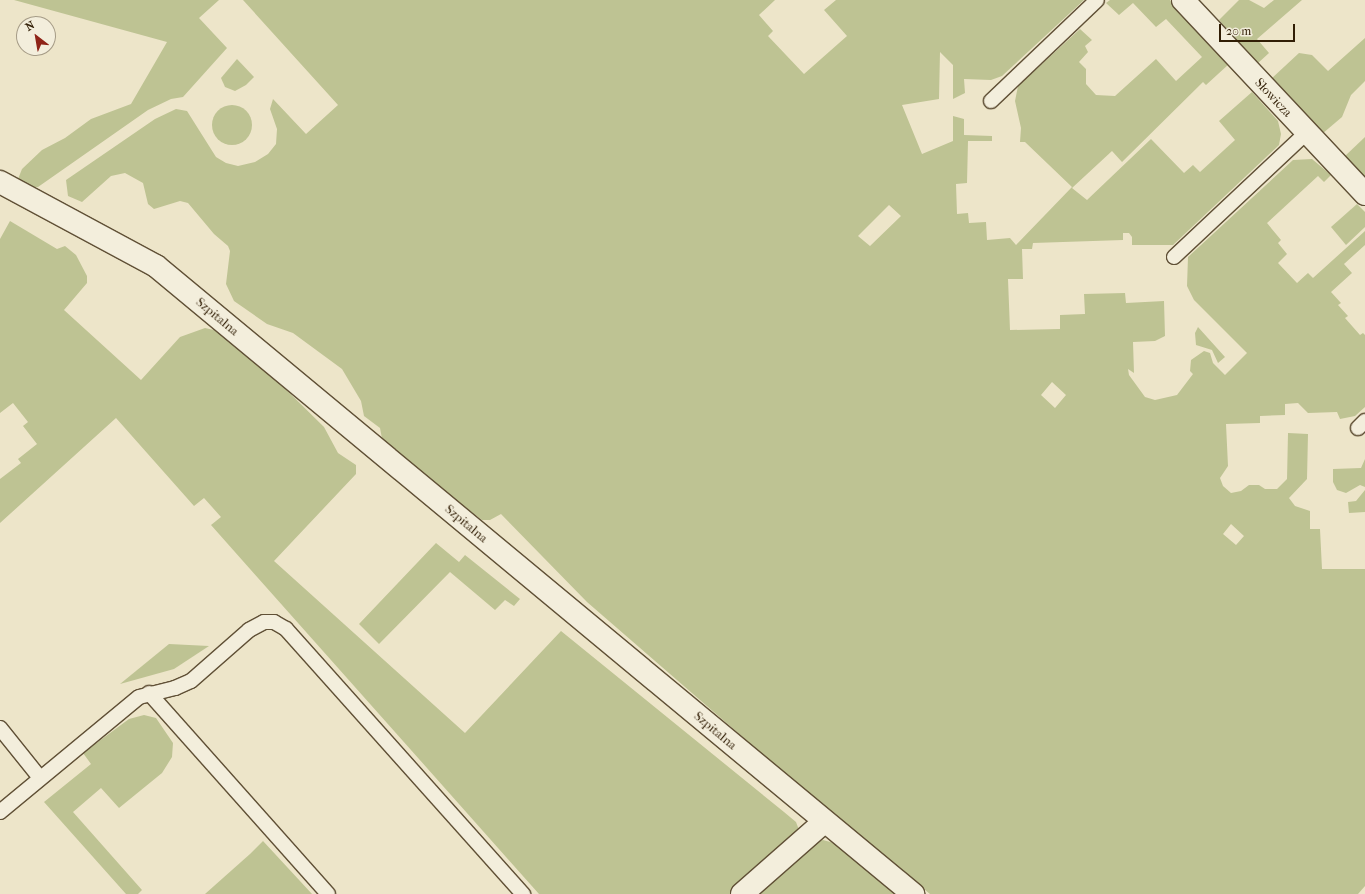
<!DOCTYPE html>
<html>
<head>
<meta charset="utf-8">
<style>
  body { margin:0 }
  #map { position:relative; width:1365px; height:894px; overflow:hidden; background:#ede5c9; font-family:"IM FELL French Canon",serif }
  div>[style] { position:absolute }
  .green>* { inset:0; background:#bec393 }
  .round { border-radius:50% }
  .roads { filter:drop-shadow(1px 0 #605036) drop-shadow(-1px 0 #605036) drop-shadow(0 1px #605036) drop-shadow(0 -1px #605036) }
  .service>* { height:14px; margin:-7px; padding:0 7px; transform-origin:7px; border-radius:7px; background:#f3eedc }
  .minor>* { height:22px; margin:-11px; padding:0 11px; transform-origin:11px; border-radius:11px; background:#f3eedc }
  span { translate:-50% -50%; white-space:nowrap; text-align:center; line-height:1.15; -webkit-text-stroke:3px #f3eedc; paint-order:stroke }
  .street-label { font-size:13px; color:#311e05 }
  .north { position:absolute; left:16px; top:16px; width:40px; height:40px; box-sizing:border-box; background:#f3eedc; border:1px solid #a59b86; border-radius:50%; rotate:329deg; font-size:11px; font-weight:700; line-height:16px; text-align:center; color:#311e05 }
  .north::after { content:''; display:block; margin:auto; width:14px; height:18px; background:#8f2418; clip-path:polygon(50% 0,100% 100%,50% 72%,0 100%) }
  .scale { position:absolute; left:1219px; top:24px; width:76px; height:18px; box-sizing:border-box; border:2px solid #311e05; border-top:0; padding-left:5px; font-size:12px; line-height:14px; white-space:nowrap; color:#311e05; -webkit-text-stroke:3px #f3eedc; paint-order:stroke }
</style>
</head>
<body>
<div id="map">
  <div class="green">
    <i style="clip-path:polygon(14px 0,219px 0,199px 18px,227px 48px,183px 97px,171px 99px,148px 110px,38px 187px,31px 188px,20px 185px,18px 179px,22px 169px,42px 150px,65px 138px,91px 119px,131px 104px,167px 42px)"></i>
    <i style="clip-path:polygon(evenodd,243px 0,775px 0,759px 15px,773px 31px,768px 36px,804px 74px,847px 36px,824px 10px,836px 0,1084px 0,1002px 76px,991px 80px,964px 79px,965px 93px,953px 99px,953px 65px,940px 52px,939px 99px,902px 105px,922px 154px,953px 141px,953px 116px,964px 119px,964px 135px,992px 136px,992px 141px,968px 141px,967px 183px,956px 184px,957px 214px,968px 213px,969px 223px,986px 222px,987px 240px,1010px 238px,1016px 245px,1072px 187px,1025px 142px,1020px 142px,1021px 128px,1015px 101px,1018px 86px,1080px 29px,1092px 40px,1085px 46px,1088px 52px,1079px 62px,1086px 69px,1086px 84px,1096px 95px,1115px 96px,1156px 59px,1176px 81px,1202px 57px,1166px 19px,1156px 27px,1133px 3px,1119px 15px,1106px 3px,1110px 0,1170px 0,1229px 64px,1206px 85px,1203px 82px,1122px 162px,1112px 151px,1072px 188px,1087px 200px,1151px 139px,1184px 173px,1193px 165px,1200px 172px,1235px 140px,1219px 121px,1252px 92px,1278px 121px,1281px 134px,1279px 145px,1173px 245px,1132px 245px,1132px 237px,1129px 233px,1123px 233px,1123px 240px,1033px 243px,1032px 249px,1022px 249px,1023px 279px,1008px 279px,1010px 330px,1060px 329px,1060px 315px,1085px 314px,1084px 294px,1125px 293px,1126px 303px,1164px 301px,1165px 336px,1155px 341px,1133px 342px,1134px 373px,1128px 369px,1129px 375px,1145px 397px,1155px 400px,1177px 395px,1193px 374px,1190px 371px,1191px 360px,1204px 351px,1210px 353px,1213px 363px,1225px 375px,1247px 353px,1194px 300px,1187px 286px,1188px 257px,1293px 160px,1312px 159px,1331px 175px,1324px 182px,1318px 176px,1267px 223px,1281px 240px,1278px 243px,1287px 254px,1278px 263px,1297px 283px,1308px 273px,1313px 278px,1365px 231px,1365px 245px,1344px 264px,1352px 273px,1331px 292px,1341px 303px,1338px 305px,1348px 316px,1345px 318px,1360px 335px,1363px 333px,1365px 335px,1365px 407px,1355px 416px,1340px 419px,1337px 412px,1308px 413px,1298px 403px,1285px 404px,1285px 415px,1260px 416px,1260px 423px,1226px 424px,1228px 466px,1220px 478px,1223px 486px,1231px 493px,1241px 491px,1249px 485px,1259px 485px,1265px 489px,1277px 489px,1287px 479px,1288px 433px,1308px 434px,1307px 479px,1289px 498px,1295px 506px,1310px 511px,1310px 529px,1320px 529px,1322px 569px,1365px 569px,1365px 886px,1358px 894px,930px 894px,827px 810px,587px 602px,501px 514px,490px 520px,482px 520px,383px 444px,380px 428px,364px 416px,361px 401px,342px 369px,293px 333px,267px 324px,234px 301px,226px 284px,230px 251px,228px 246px,214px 234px,188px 203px,180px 201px,154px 209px,148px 204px,143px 183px,125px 173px,111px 176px,82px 202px,68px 196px,66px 180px,155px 119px,176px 109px,187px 111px,216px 157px,226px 163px,238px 166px,255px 162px,268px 154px,276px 144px,277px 129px,270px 109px,273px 99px,306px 134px,338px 105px,243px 0,889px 205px,901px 216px,870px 246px,858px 236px,889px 205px,243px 0,1052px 382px,1066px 395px,1055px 408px,1041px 395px,1052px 382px,243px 0,1231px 524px,1244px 536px,1236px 545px,1223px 534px,1231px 524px)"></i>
    <i style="clip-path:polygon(1239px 0,1249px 0,1264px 8px,1274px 0,1302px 0,1257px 39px,1269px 53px,1257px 64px,1219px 20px)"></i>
    <i style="clip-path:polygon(1365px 38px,1365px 81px,1351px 95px,1342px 117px,1322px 134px,1271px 79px,1299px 53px,1312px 55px,1328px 71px)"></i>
    <i style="clip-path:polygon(237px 59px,254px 77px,246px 85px,235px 91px,225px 87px,221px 78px)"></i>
    <i class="round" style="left:212px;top:105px;width:40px;height:40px"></i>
    <i style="clip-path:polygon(1365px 137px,1365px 179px,1344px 157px)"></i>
    <i style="clip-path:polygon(1357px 204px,1365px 212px,1365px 227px,1346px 245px,1331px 227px)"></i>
    <i style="clip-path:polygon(10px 221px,57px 249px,65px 246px,76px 255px,87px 276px,87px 283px,64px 310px,141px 380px,180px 337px,205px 328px,214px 330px,259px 363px,324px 427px,338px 453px,356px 465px,356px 474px,274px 561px,465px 733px,561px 631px,784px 812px,796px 822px,799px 830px,733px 894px,539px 894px,211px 525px,221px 517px,204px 498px,194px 506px,116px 418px,0 523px,0 479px,21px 463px,18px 459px,37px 444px,23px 426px,28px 422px,13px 403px,0 413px,0 239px)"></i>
    <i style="clip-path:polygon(1198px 327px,1225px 357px,1218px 363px,1212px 350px,1196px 345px,1195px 333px)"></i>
    <i style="clip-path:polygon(1365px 459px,1365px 487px,1360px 485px,1346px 493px,1337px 490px,1333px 482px,1333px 469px,1361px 468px)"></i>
    <i style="clip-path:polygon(1365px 490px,1365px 520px,1365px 512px,1349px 513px,1348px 502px,1356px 501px)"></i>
    <i style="clip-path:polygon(436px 543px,459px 562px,465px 555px,520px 599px,514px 606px,505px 600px,495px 610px,450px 572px,379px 644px,359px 624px)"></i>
    <i style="clip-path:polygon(169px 644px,209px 646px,174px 669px,120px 684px)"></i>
    <i style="clip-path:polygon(144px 715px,156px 718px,173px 743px,172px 757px,162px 773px,119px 808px,101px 788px,73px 812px,142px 890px,138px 894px,126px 894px,44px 802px,91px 764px,83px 753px,129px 719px)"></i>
    <i style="clip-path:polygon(823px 840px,834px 843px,899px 894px,756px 894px,818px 841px)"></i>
    <i style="clip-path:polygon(263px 841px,312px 894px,205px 894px,250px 854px)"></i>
  </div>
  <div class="roads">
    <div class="service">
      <i style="left:991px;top:101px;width:146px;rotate:-43.6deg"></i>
      <i style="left:1174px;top:257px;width:181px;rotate:-43.2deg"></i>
      <i style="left:1358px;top:428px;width:10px;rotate:-45deg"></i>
      <i style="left:149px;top:693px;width:269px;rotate:48.3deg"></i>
      <i style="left:0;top:728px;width:64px;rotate:51.3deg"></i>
      <i style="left:0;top:812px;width:180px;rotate:-39.6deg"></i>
      <i style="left:139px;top:697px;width:37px;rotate:-14deg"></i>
      <i style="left:175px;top:688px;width:17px;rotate:-24deg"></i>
      <i style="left:191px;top:681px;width:77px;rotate:-41.3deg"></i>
      <i style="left:249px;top:630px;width:17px;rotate:-28deg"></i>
      <i style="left:264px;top:622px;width:10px"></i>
      <i style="left:274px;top:622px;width:14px;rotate:30deg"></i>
      <i style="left:286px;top:629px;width:356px;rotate:48.2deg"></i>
    </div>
    <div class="minor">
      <i style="left:1183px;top:0;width:266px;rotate:46.8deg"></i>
      <i style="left:0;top:182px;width:177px;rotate:28.3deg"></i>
      <i style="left:156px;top:266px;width:984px;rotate:39.68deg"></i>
      <i style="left:742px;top:894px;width:109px;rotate:-41.3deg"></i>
    </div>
  </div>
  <div class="street-label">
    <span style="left:1273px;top:98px;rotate:47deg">Słowicza</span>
    <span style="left:217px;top:317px;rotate:40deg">Szpitalna</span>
    <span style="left:466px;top:524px;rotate:40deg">Szpitalna</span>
    <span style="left:715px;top:731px;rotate:40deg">Szpitalna</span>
  </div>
  <div class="north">N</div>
  <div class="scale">20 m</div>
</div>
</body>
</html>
